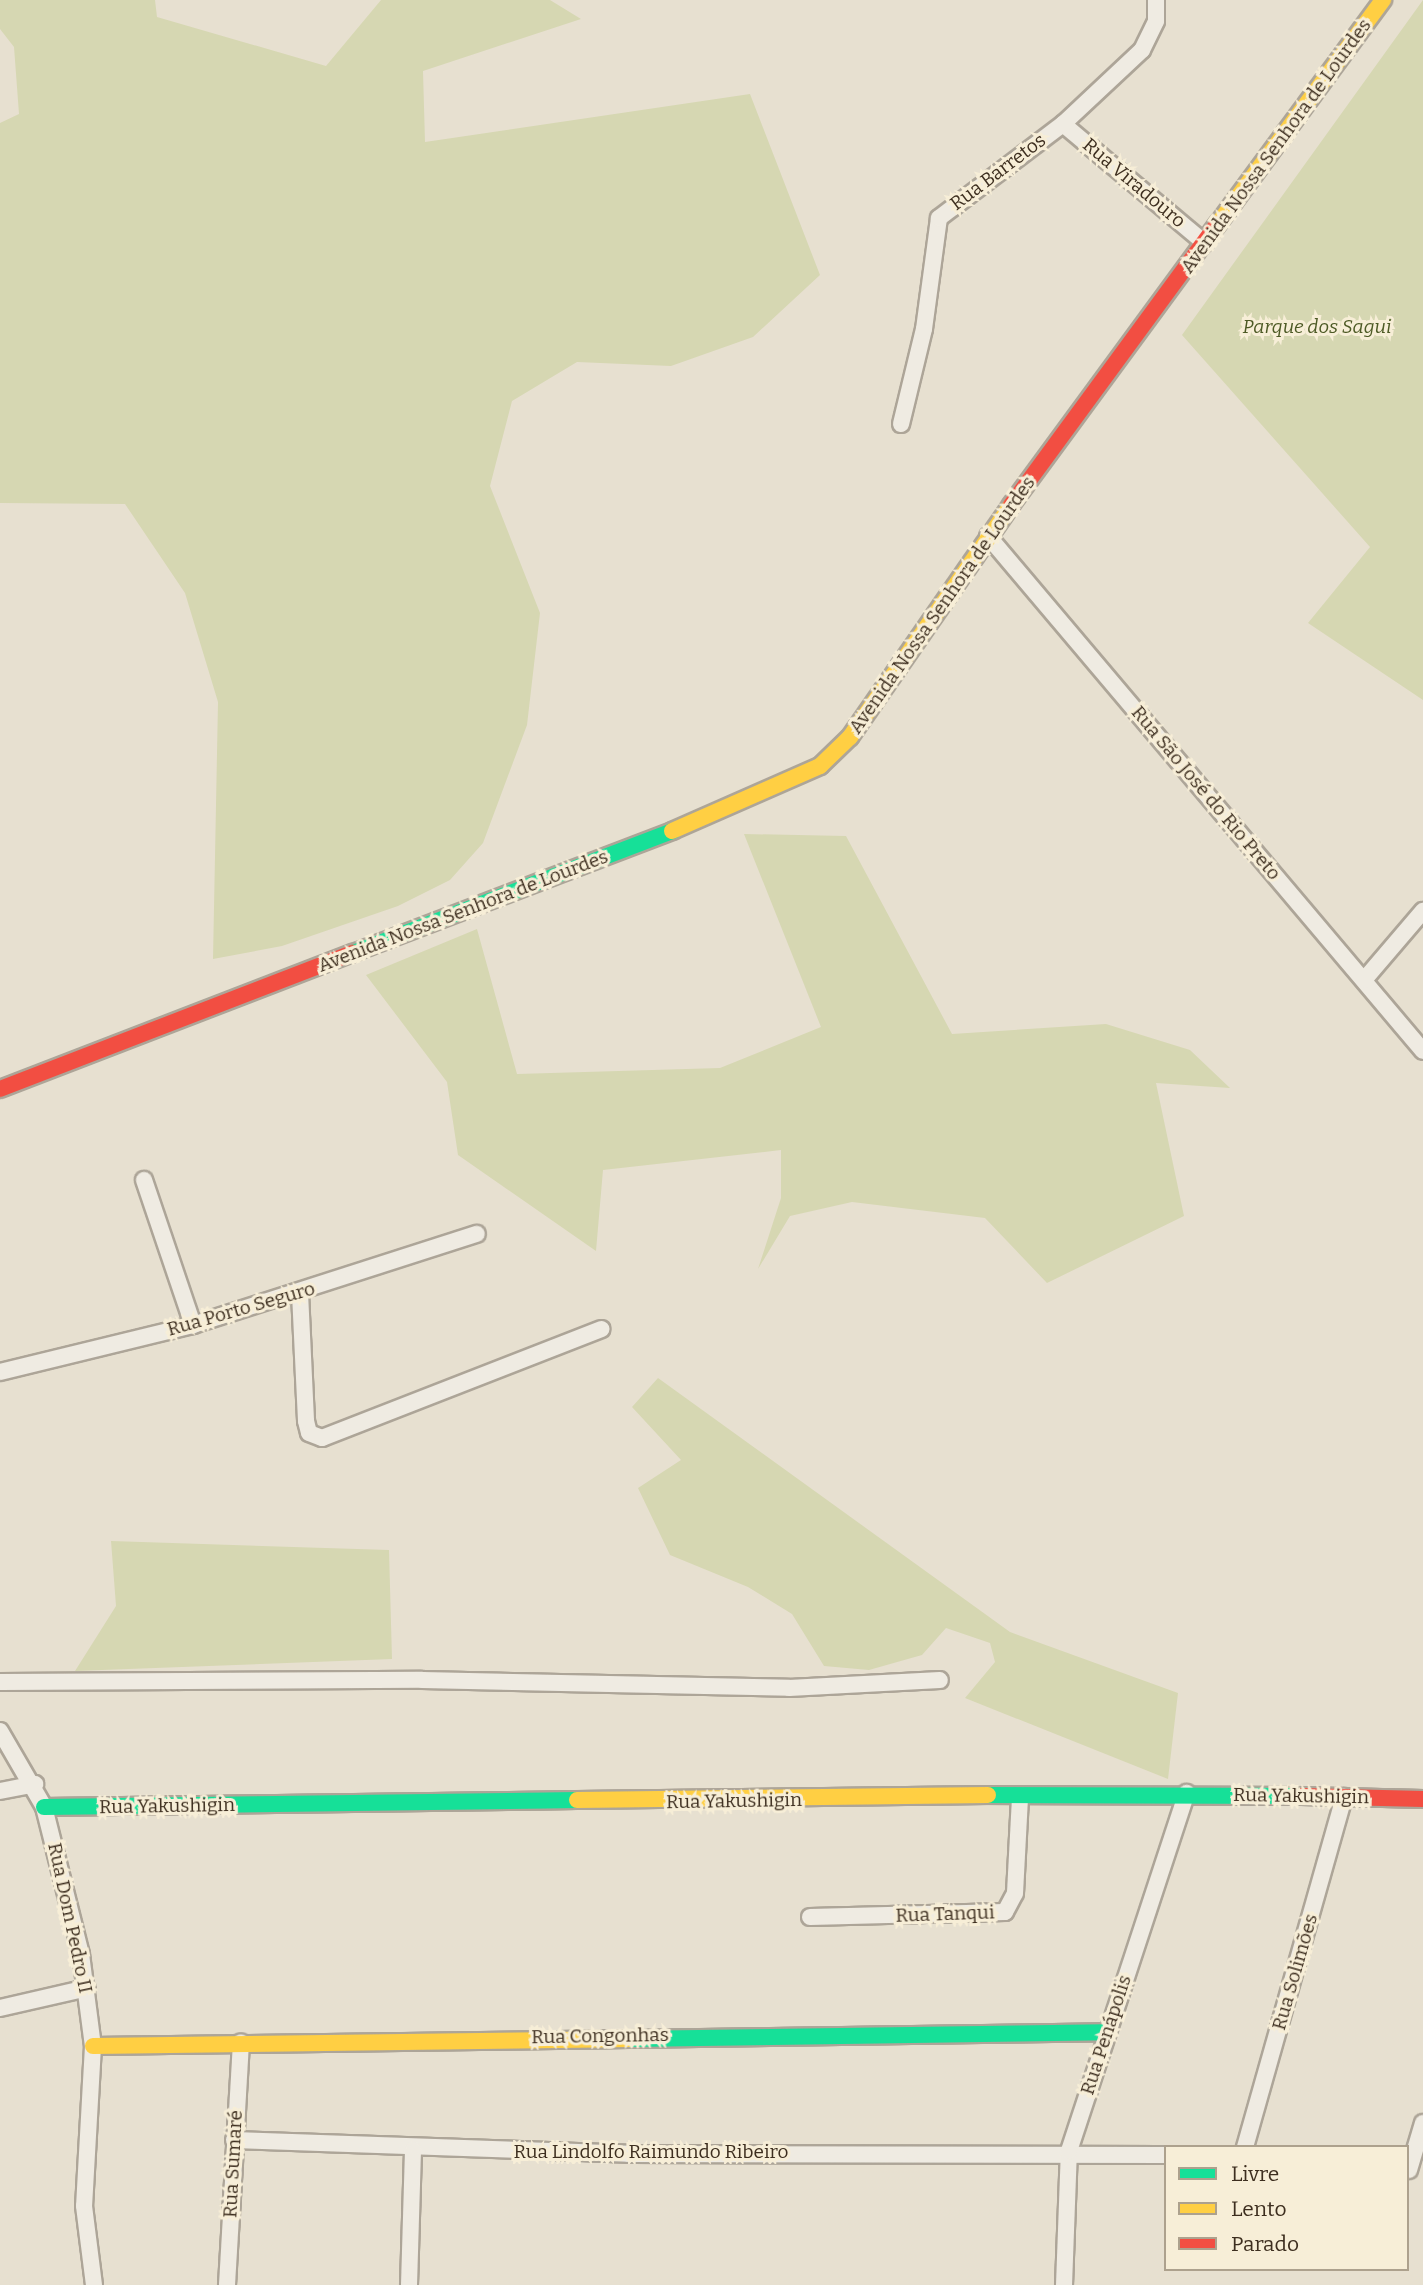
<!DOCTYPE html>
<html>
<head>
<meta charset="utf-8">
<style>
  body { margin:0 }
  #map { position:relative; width:1423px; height:2285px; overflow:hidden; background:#e7e0d0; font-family:Bitter,serif }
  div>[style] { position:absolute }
  .green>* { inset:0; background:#d6d7b2 }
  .roads { filter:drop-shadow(2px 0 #ada598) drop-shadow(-2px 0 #ada598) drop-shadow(0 2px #ada598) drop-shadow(0 -2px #ada598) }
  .street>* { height:16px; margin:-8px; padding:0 8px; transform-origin:8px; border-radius:8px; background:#efebe2 }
  .fast>* { height:16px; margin:-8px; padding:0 8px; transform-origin:8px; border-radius:8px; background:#16e098 }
  .slow>* { height:16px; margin:-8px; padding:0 8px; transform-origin:8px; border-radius:8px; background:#ffcf43 }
  .jam>* { height:16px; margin:-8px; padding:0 8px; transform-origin:8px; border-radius:8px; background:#f24e42 }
  span { translate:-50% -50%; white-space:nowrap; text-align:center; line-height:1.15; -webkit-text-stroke:6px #f7eed7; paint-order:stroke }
  .street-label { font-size:19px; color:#3d2e1f }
  .park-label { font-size:19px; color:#4d5a25; font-style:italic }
  .legend { position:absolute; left:1164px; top:2145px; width:245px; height:126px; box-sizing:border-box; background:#f7eed7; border:2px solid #ada18d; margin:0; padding:9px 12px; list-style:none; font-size:21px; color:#3d2e1f }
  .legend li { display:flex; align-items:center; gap:14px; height:35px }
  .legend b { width:35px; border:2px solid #ada18d }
</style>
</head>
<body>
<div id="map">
  <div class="green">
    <i style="clip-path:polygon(0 0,155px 0,157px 17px,326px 66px,381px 0,550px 0,581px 19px,423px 71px,425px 142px,750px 94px,820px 275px,753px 337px,671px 366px,577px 362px,512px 401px,490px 486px,540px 613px,527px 725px,483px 843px,450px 880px,398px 906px,282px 946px,213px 959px,218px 702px,185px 593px,125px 504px,0 503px,0 123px,19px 114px,14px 47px,0 29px)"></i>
    <i style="clip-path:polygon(1423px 0,1423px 700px,1308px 623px,1370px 547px,1182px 335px)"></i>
    <i style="clip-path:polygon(744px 834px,846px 836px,952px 1034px,1106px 1024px,1190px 1050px,1230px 1088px,1156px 1083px,1184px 1216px,1047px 1283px,985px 1218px,852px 1202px,790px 1216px,758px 1269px,781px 1198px,781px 1150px,603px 1170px,596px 1251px,458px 1155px,447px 1082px,366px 975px,477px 929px,517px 1074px,720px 1068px,821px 1027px)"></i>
    <i style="clip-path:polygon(658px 1378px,1010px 1632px,1178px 1693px,1168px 1779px,965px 1698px,995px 1662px,990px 1643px,946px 1628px,922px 1655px,869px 1670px,824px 1666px,792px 1614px,748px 1587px,670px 1555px,638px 1488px,681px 1460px,632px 1407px)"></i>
    <i style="clip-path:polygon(111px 1541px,389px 1550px,392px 1659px,75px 1671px,116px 1606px)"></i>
  </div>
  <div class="roads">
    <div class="street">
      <i style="left:1063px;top:124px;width:185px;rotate:40deg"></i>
      <i style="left:901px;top:424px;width:98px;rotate:-76.4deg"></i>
      <i style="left:924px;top:329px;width:112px;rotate:-82.3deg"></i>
      <i style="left:939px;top:218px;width:156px;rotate:-37.2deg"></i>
      <i style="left:1063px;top:124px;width:108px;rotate:-43.1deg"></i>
      <i style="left:1142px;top:50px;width:32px;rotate:-64deg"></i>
      <i style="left:1156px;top:21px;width:21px;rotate:-90deg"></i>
      <i style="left:988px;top:536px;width:674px;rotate:49.81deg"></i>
      <i style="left:1364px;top:980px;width:91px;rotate:-49.5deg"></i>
      <i style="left:144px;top:1180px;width:153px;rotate:71.3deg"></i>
      <i style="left:300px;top:1293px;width:128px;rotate:87.3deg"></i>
      <i style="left:306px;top:1421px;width:12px;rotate:76deg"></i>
      <i style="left:309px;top:1433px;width:14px;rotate:21deg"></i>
      <i style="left:322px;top:1438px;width:300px;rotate:-21.3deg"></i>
      <i style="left:0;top:1372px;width:199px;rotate:-13.7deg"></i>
      <i style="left:193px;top:1325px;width:298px;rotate:-17.8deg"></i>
      <i style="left:0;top:1682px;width:422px;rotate:-0.3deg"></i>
      <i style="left:422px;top:1680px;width:367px;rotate:1.2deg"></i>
      <i style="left:789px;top:1688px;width:151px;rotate:-3deg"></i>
      <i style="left:0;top:1731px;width:88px;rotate:59.9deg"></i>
      <i style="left:44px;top:1807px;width:152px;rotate:75.9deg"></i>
      <i style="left:81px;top:1954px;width:93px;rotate:82.6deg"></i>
      <i style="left:93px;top:2046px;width:160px;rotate:93.2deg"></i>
      <i style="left:84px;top:2206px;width:80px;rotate:82.8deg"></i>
      <i style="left:0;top:1791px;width:36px;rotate:-11deg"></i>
      <i style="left:810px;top:1917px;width:195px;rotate:-1.5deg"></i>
      <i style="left:1005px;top:1912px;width:21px;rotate:-62deg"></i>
      <i style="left:1015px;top:1893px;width:95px;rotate:-87deg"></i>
      <i style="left:0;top:2008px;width:89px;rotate:-12.9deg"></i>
      <i style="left:234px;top:2140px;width:395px;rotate:2deg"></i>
      <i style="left:629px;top:2154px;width:537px;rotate:0.11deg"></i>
      <i style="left:1245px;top:2147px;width:364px;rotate:-74.2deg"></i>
      <i style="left:1409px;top:2170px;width:49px;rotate:-73.4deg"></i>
      <i style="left:227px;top:2285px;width:243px;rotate:-86.7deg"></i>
      <i style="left:409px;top:2285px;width:135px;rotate:-88.3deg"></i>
      <i style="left:1064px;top:2285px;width:134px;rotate:-87.9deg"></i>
      <i style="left:1069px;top:2151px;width:377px;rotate:-71.8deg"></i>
    </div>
    <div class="fast">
      <i style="left:353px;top:953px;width:342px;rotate:-20.9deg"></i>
      <i style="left:988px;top:1795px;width:313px;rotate:0.2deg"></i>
      <i style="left:44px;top:1807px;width:533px;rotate:-0.75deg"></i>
      <i style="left:629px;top:2039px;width:478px;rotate:-0.8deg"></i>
    </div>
    <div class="slow">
      <i style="left:1217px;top:225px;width:280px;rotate:-53.6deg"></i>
      <i style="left:672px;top:831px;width:162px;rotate:-23.7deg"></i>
      <i style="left:820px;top:766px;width:42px;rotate:-44deg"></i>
      <i style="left:850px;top:737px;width:282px;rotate:-55.2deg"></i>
      <i style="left:577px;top:1800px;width:411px;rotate:-0.7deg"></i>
      <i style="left:93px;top:2046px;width:536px;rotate:-0.75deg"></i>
    </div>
    <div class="jam">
      <i style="left:1011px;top:505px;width:348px;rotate:-53.7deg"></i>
      <i style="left:0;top:1089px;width:378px;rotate:-21.1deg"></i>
      <i style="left:1301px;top:1796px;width:122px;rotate:1.4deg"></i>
    </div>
  </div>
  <div class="street-label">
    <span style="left:1276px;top:146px;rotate:-54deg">Avenida Nossa Senhora de Lourdes</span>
    <span style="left:998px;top:172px;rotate:-37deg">Rua Barretos</span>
    <span style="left:1134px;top:183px;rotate:40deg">Rua Viradouro</span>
    <span style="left:942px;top:605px;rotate:-55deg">Avenida Nossa Senhora de Lourdes</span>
    <span style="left:1206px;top:793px;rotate:50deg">Rua São José do Rio Preto</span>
    <span style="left:463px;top:911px;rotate:-21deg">Avenida Nossa Senhora de Lourdes</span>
    <span style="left:241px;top:1309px;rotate:-16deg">Rua Porto Seguro</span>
    <span style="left:1301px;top:1796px;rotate:1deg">Rua Yakushigin</span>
    <span style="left:734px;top:1801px;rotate:-1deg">Rua Yakushigin</span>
    <span style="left:167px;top:1806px;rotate:-1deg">Rua Yakushigin</span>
    <span style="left:945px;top:1914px;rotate:-2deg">Rua Tanqui</span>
    <span style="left:70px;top:1918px;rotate:78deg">Rua Dom Pedro II</span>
    <span style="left:1295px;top:1972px;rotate:-74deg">Rua Solimões</span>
    <span style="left:1106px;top:2035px;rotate:-72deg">Rua Penápolis</span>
    <span style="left:600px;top:2036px;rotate:-1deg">Rua Congonhas</span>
    <span style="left:651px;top:2152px">Rua Lindolfo Raimundo Ribeiro</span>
    <span style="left:233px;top:2164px;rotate:-87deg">Rua Sumaré</span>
  </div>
  <div class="park-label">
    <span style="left:1317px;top:327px">Parque dos Sagui</span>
  </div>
  <ul class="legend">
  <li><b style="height:9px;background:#16e098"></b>Livre</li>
  <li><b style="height:9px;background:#ffcf43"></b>Lento</li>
  <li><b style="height:9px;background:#f24e42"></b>Parado</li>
  </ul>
</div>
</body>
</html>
